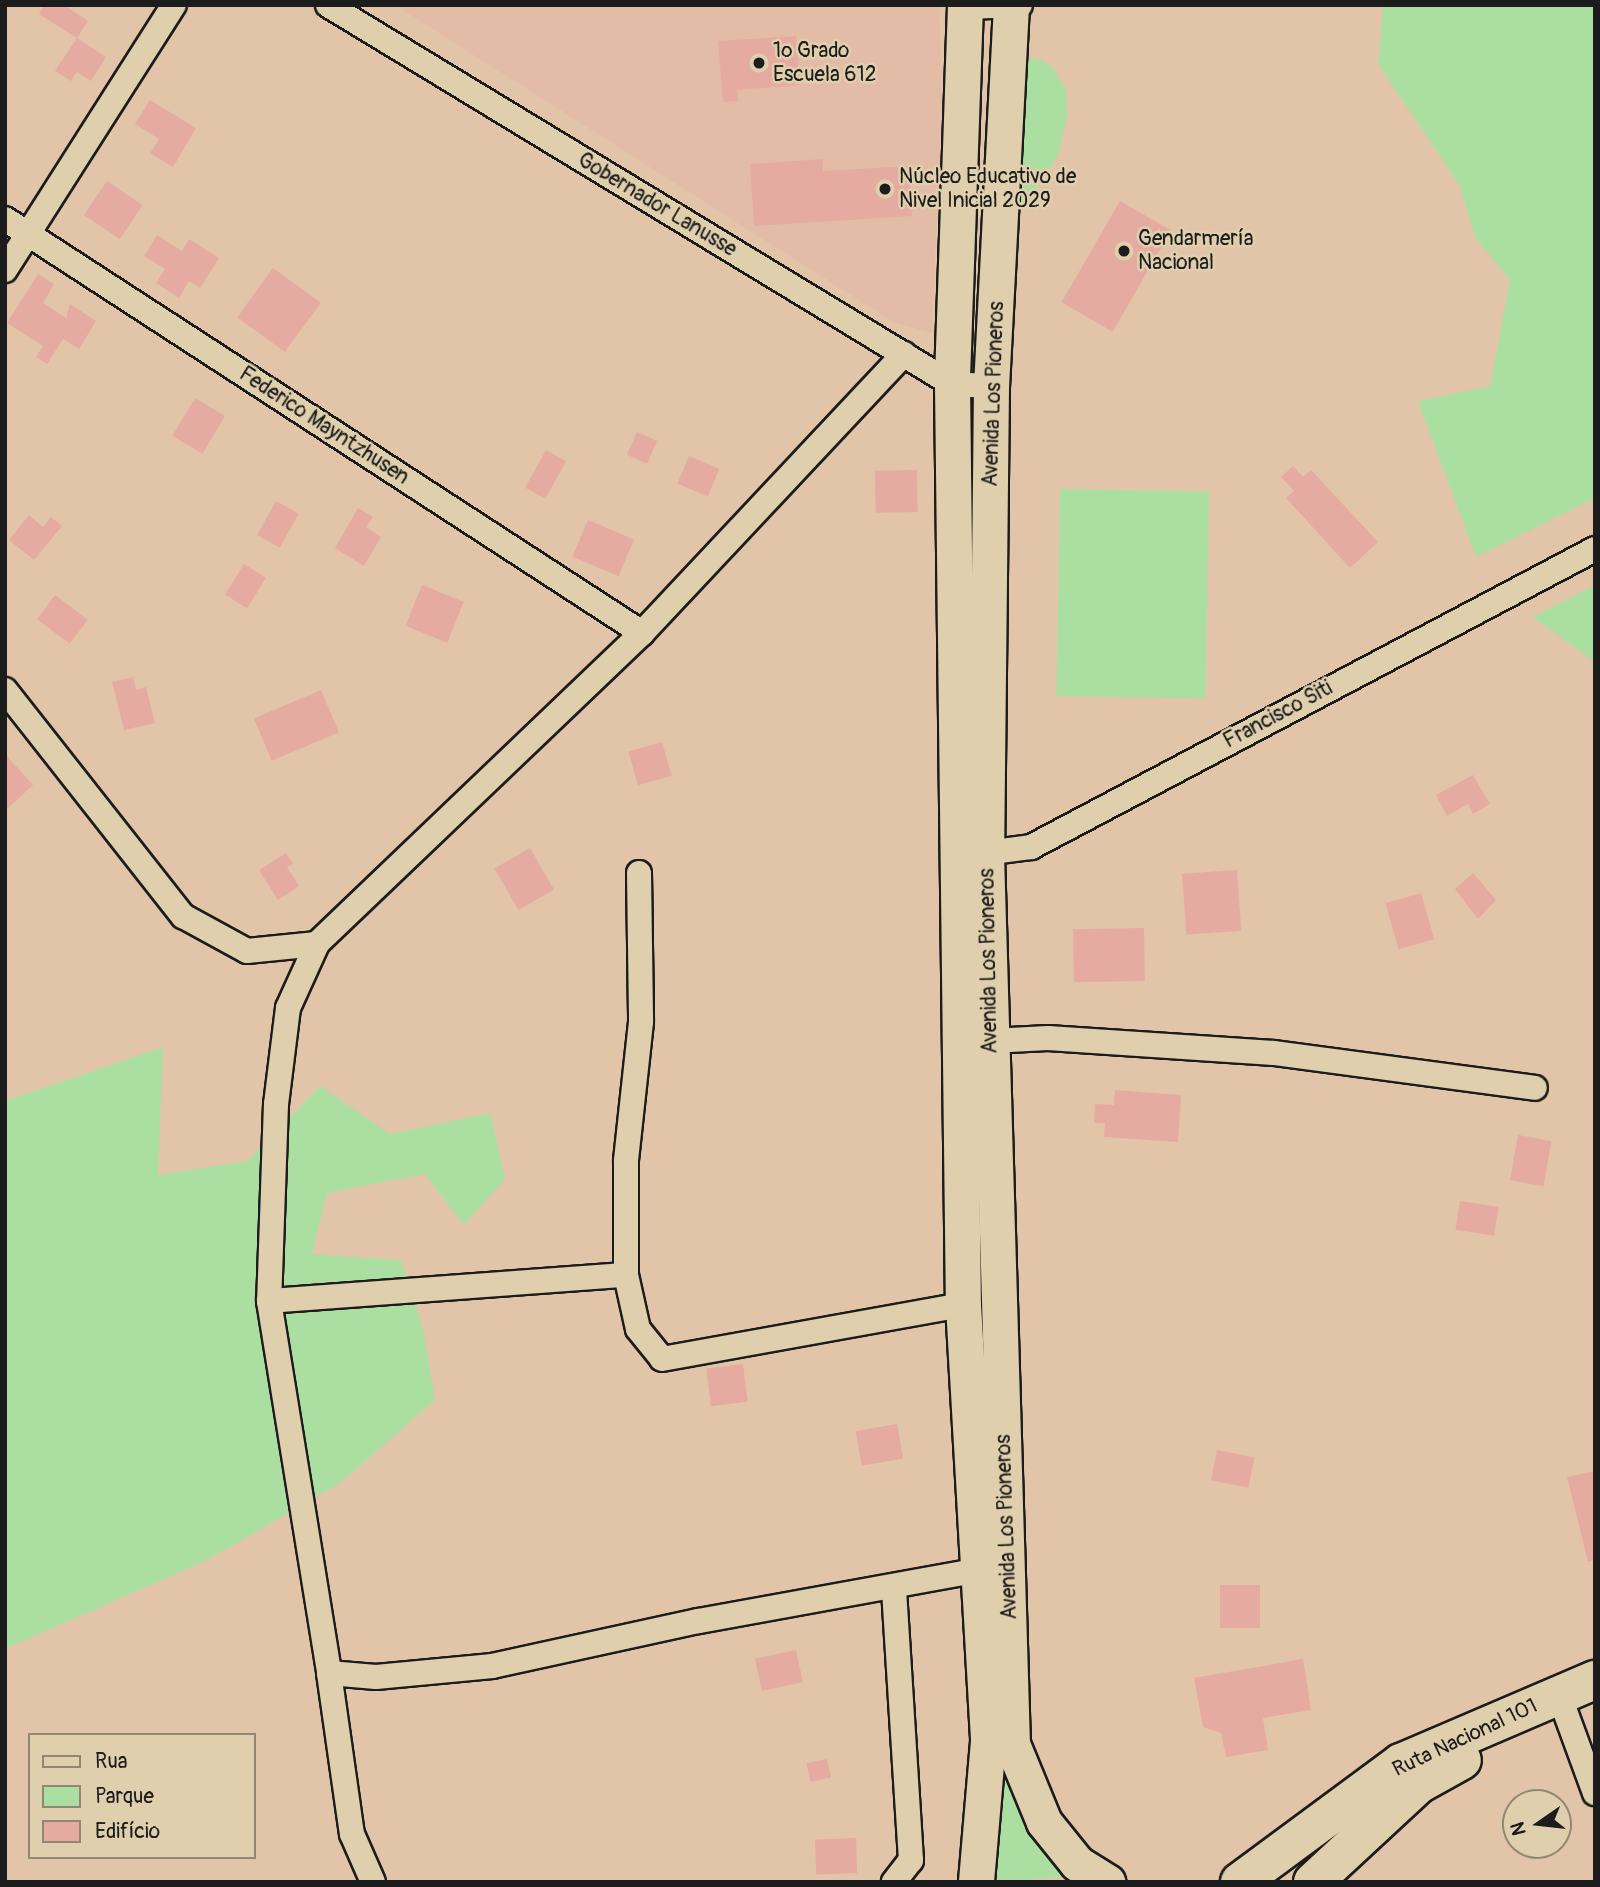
<!DOCTYPE html>
<html>
<head>
<meta charset="utf-8">
<style>
  body { margin:0 }
  #map { position:relative; width:1600px; height:1887px; overflow:hidden; background:#e2c4a9; font-family:Pangolin,sans-serif }
  div>[style] { position:absolute }
  .built>* { inset:0; background:#e3bca7 }
  .green>* { inset:0; background:#abdfa1; transform-origin:0 0 }
  .building>* { inset:0; background:#e5aba1; transform-origin:0 0 }
  .roads { filter:drop-shadow(2px 0 #1c1c1c) drop-shadow(-2px 0 #1c1c1c) drop-shadow(0 2px #1c1c1c) drop-shadow(0 -2px #1c1c1c) }
  .street>* { height:24px; margin:-12px; padding:0 12px; transform-origin:12px; border-radius:12px; background:#e0cfac }
  .secondary>* { height:35px; margin:-17.5px; padding:0 17.5px; transform-origin:17.5px; border-radius:17.5px; background:#e0cfac }
  .primary>* { height:38px; margin:-19px; padding:0 19px; transform-origin:19px; border-radius:19px; background:#e0cfac }
  .dots>* { width:19px; height:19px; translate:-50% -50%; box-sizing:border-box; border:4px solid #e0cfac; border-radius:50% }
  span { translate:-50% -50%; white-space:nowrap; text-align:center; line-height:1.15; -webkit-text-stroke:5px #e0cfac; paint-order:stroke }
  .poi-label { font-size:21px; color:#1c1c1c }
  .left { translate:0 -50%; text-align:left }
  .street-label { font-size:21px; color:#1c1c1c }
  .frame { position:absolute; inset:0; border:7px solid #1c1c1c; pointer-events:none }
  .legend { position:absolute; left:28px; top:1733px; width:228px; height:126px; box-sizing:border-box; background:#e0cfac; border:2px solid #928772; margin:0; padding:9px 12px; list-style:none; font-size:21px; color:#1c1c1c }
  .legend li { display:flex; align-items:center; gap:14px; height:35px }
  .legend b { width:35px; border:2px solid #928772 }
  .north { position:absolute; left:1502px; top:1789px; width:70px; height:70px; box-sizing:border-box; background:#e0cfac; border:2px solid #928772; border-radius:50%; rotate:256deg; font-size:19px; font-weight:700; line-height:28px; text-align:center; color:#1c1c1c }
  .north::after { content:''; display:block; margin:auto; width:24px; height:32px; background:#1c1c1c; clip-path:polygon(50% 0,100% 100%,50% 72%,0 100%) }
</style>
</head>
<body>
<div id="map">
  <div class="built">
    <i style="clip-path:polygon(395px 5px,939px 5px,942px 102px,932px 333px,895px 323px)"></i>
  </div>
  <div class="green">
    <i style="clip-path:polygon(1383px 5px,1595px 5px,1595px 498px,1476px 557px,1418px 401px,1490px 386px,1510px 280px,1475px 237px,1460px 186px,1378px 64px)"></i>
    <i style="clip-path:polygon(1026px 59px,1041px 59px,1054px 69px,1066px 90px,1067px 116px,1058px 156px,1018px 215px)"></i>
    <i style="left:1060px;top:489px;width:149px;height:207px;rotate:1deg"></i>
    <i style="clip-path:polygon(1595px 585px,1595px 662px,1533px 617px)"></i>
    <i style="clip-path:polygon(163px 1047px,158px 1175px,248px 1161px,320px 1086px,390px 1134px,490px 1113px,505px 1179px,464px 1225px,425px 1174px,327px 1193px,312px 1254px,401px 1260px,423px 1328px,435px 1400px,340px 1483px,207px 1560px,5px 1649px,5px 1101px)"></i>
    <i style="clip-path:polygon(1000px 1743px,1016px 1807px,1033px 1841px,1051px 1861px,1078px 1876px,990px 1882px)"></i>
  </div>
  <div class="building">
    <i style="clip-path:polygon(44px 5px,64px 5px,88px 21px,77px 38px,39px 14px)"></i>
    <i style="clip-path:polygon(796px 36px,800px 85px,737px 90px,738px 101px,723px 102px,718px 41px)"></i>
    <i style="clip-path:polygon(77px 38px,106px 57px,91px 81px,77px 72px,71px 81px,55px 71px)"></i>
    <i style="clip-path:polygon(150px 100px,196px 128px,173px 167px,150px 153px,159px 139px,135px 124px)"></i>
    <i style="clip-path:polygon(823px 159px,823px 171px,909px 166px,912px 216px,754px 226px,750px 164px)"></i>
    <i style="left:107px;top:181px;width:43px;height:41px;rotate:34deg"></i>
    <i style="left:1120px;top:201px;width:59px;height:117px;rotate:30deg"></i>
    <i style="clip-path:polygon(157px 235px,182px 251px,189px 239px,219px 258px,200px 288px,189px 281px,179px 298px,156px 283px,165px 269px,144px 256px)"></i>
    <i style="left:273px;top:268px;width:59px;height:61px;rotate:36deg"></i>
    <i style="clip-path:polygon(38px 274px,54px 284px,43px 303px,66px 318px,70px 304px,96px 321px,79px 349px,63px 339px,47px 364px,36px 357px,43px 346px,7px 323px)"></i>
    <i style="left:195px;top:398px;width:35px;height:44px;rotate:31deg"></i>
    <i style="left:637px;top:432px;width:22px;height:25px;rotate:24deg"></i>
    <i style="left:546px;top:450px;width:23px;height:43px;rotate:29deg"></i>
    <i style="left:689px;top:456px;width:33px;height:30px;rotate:23deg"></i>
    <i style="clip-path:polygon(1293px 466px,1303px 477px,1311px 470px,1378px 542px,1350px 568px,1286px 498px,1294px 491px,1281px 477px)"></i>
    <i style="left:917px;top:470px;width:42px;height:42px;rotate:89deg"></i>
    <i style="left:276px;top:501px;width:26px;height:39px;rotate:29deg"></i>
    <i style="clip-path:polygon(358px 508px,373px 517px,366px 527px,381px 537px,364px 566px,335px 548px)"></i>
    <i style="clip-path:polygon(29px 515px,43px 527px,51px 517px,62px 526px,34px 560px,9px 540px)"></i>
    <i style="left:588px;top:520px;width:50px;height:40px;rotate:23deg"></i>
    <i style="left:244px;top:564px;width:26px;height:36px;rotate:32deg"></i>
    <i style="left:422px;top:585px;width:45px;height:44px;rotate:22deg"></i>
    <i style="left:55px;top:595px;width:41px;height:30px;rotate:37deg"></i>
    <i style="clip-path:polygon(133px 677px,136px 690px,146px 687px,155px 723px,124px 730px,112px 682px)"></i>
    <i style="left:321px;top:690px;width:46px;height:73px;rotate:67deg"></i>
    <i style="left:662px;top:742px;width:35px;height:35px;rotate:74deg"></i>
    <i style="clip-path:polygon(5px 754px,33px 785px,7px 809px,5px 807px)"></i>
    <i style="clip-path:polygon(1473px 775px,1490px 804px,1473px 814px,1468px 804px,1447px 816px,1436px 795px)"></i>
    <i style="left:530px;top:848px;width:48px;height:41px;rotate:60deg"></i>
    <i style="clip-path:polygon(286px 853px,293px 864px,287px 867px,299px 886px,278px 900px,259px 870px)"></i>
    <i style="left:1237px;top:870px;width:61px;height:55px;rotate:86deg"></i>
    <i style="clip-path:polygon(1473px 873px,1496px 900px,1478px 919px,1455px 889px)"></i>
    <i style="left:1421px;top:893px;width:48px;height:37px;rotate:74deg"></i>
    <i style="left:1144px;top:928px;width:53px;height:71px;rotate:89deg"></i>
    <i style="clip-path:polygon(1115px 1090px,1181px 1095px,1178px 1142px,1104px 1137px,1105px 1123px,1094px 1123px,1095px 1104px,1114px 1105px)"></i>
    <i style="left:1518px;top:1135px;width:34px;height:46px;rotate:10deg"></i>
    <i style="left:1460px;top:1201px;width:39px;height:29px;rotate:9deg"></i>
    <i style="left:743px;top:1364px;width:38px;height:37px;rotate:83deg"></i>
    <i style="left:897px;top:1424px;width:35px;height:42px;rotate:80deg"></i>
    <i style="left:1217px;top:1450px;width:38px;height:31px;rotate:11deg"></i>
    <i style="clip-path:polygon(1595px 1471px,1595px 1560px,1588px 1562px,1567px 1477px)"></i>
    <i style="left:1220px;top:1585px;width:40px;height:43px"></i>
    <i style="left:796px;top:1650px;width:33px;height:42px;rotate:78deg"></i>
    <i style="clip-path:polygon(1303px 1659px,1311px 1710px,1263px 1718px,1268px 1750px,1226px 1757px,1221px 1733px,1203px 1727px,1194px 1678px)"></i>
    <i style="left:827px;top:1759px;width:19px;height:21px;rotate:78deg"></i>
    <i style="left:856px;top:1838px;width:35px;height:41px;rotate:88deg"></i>
  </div>
  <div class="roads">
    <div class="street">
      <i style="left:328px;top:5px;width:730px;rotate:31.27deg"></i>
      <i style="left:952px;top:384px;width:39px;rotate:3deg"></i>
      <i style="left:965px;top:7px;width:55px;rotate:-2.1deg"></i>
      <i style="left:5px;top:219px;width:760px;rotate:33.02deg"></i>
      <i style="left:5px;top:270px;width:314px;rotate:-57.5deg"></i>
      <i style="left:904px;top:354px;width:383px;rotate:133.2deg"></i>
      <i style="left:642px;top:633px;width:450px;rotate:136.3deg"></i>
      <i style="left:317px;top:944px;width:70px;rotate:114.4deg"></i>
      <i style="left:288px;top:1008px;width:97px;rotate:97.1deg"></i>
      <i style="left:276px;top:1104px;width:197px;rotate:92deg"></i>
      <i style="left:269px;top:1301px;width:377px;rotate:80.8deg"></i>
      <i style="left:329px;top:1673px;width:47px;rotate:4.9deg"></i>
      <i style="left:376px;top:1677px;width:117px;rotate:-5.4deg"></i>
      <i style="left:492px;top:1666px;width:212px;rotate:-12.3deg"></i>
      <i style="left:699px;top:1621px;width:297px;rotate:-10.3deg"></i>
      <i style="left:5px;top:690px;width:288px;rotate:51.8deg"></i>
      <i style="left:183px;top:916px;width:73px;rotate:28.7deg"></i>
      <i style="left:247px;top:951px;width:70px;rotate:-5.7deg"></i>
      <i style="left:970px;top:855px;width:62px;rotate:-7.5deg"></i>
      <i style="left:1031px;top:847px;width:638px;rotate:-27.85deg"></i>
      <i style="left:639px;top:873px;width:149px;rotate:89.2deg"></i>
      <i style="left:641px;top:1022px;width:140px;rotate:96.2deg"></i>
      <i style="left:626px;top:1161px;width:114px;rotate:90deg"></i>
      <i style="left:626px;top:1275px;width:55px;rotate:77.5deg"></i>
      <i style="left:638px;top:1329px;width:38px;rotate:51deg"></i>
      <i style="left:662px;top:1359px;width:306px;rotate:-10.2deg"></i>
      <i style="left:990px;top:1041px;width:58px;rotate:-3deg"></i>
      <i style="left:1048px;top:1038px;width:226px;rotate:3.8deg"></i>
      <i style="left:1274px;top:1053px;width:263px;rotate:7.6deg"></i>
      <i style="left:269px;top:1301px;width:358px;rotate:-4.2deg"></i>
      <i style="left:894px;top:1590px;width:271px;rotate:86.4deg"></i>
      <i style="left:911px;top:1860px;width:28px;rotate:128deg"></i>
      <i style="left:329px;top:1673px;width:163px;rotate:81.9deg"></i>
      <i style="left:352px;top:1834px;width:52px;rotate:66.4deg"></i>
      <i style="left:1562px;top:1703px;width:96px;rotate:69.9deg"></i>
    </div>
    <div class="secondary">
      <i style="left:965px;top:5px;width:379px;rotate:92deg"></i>
      <i style="left:952px;top:384px;width:921px;rotate:89.32deg"></i>
      <i style="left:963px;top:1305px;width:437px;rotate:86.7deg"></i>
      <i style="left:988px;top:1741px;width:142px;rotate:94.9deg"></i>
      <i style="left:1011px;top:5px;width:382px;rotate:93deg"></i>
      <i style="left:991px;top:386px;width:468px;rotate:90.6deg"></i>
      <i style="left:986px;top:854px;width:890px;rotate:88.33deg"></i>
      <i style="left:1012px;top:1744px;width:84px;rotate:67.7deg"></i>
      <i style="left:1044px;top:1822px;width:53px;rotate:51.2deg"></i>
      <i style="left:1077px;top:1863px;width:36px;rotate:32deg"></i>
    </div>
    <div class="primary">
      <i style="left:1240px;top:1882px;width:200px;rotate:-36.5deg"></i>
      <i style="left:1401px;top:1763px;width:211px;rotate:-23.2deg"></i>
      <i style="left:1313px;top:1882px;width:144px;rotate:-42.8deg"></i>
      <i style="left:1419px;top:1784px;width:49px;rotate:-29.2deg"></i>
    </div>
  </div>
  <div class="dots">
    <i style="left:759px;top:63px;background:#1c1c1c"></i>
    <i style="left:885px;top:189px;background:#1c1c1c"></i>
    <i style="left:1124px;top:251px;background:#1c1c1c"></i>
  </div>
  <div class="poi-label">
    <span class="left" style="left:773px;top:63px">1º Grado<br>Escuela 612</span>
    <span class="left" style="left:899px;top:189px">Núcleo Educativo de<br>Nivel Inicial 2029</span>
    <span class="left" style="left:1138px;top:251px">Gendarmería<br>Nacional</span>
  </div>
  <div class="street-label">
    <span style="left:657px;top:205px;rotate:31deg">Gobernador Lanusse</span>
    <span style="left:994px;top:394px;rotate:-88deg">Avenida Los Pioneros</span>
    <span style="left:324px;top:426px;rotate:33deg">Federico Mayntzhusen</span>
    <span style="left:1278px;top:715px;rotate:-28deg">Francisco Siti</span>
    <span style="left:989px;top:961px;rotate:-91deg">Avenida Los Pioneros</span>
    <span style="left:1007px;top:1527px;rotate:-92deg">Avenida Los Pioneros</span>
    <span style="left:1465px;top:1738px;rotate:-25deg">Ruta Nacional 101</span>
  </div>
  <div class="frame"></div>
  <ul class="legend">
  <li><b style="height:9px;background:#e0cfac"></b>Rua</li>
  <li><b style="height:19px;background:#abdfa1"></b>Parque</li>
  <li><b style="height:19px;background:#e5aba1"></b>Edifício</li>
  </ul>
  <div class="north">N</div>
</div>
</body>
</html>
